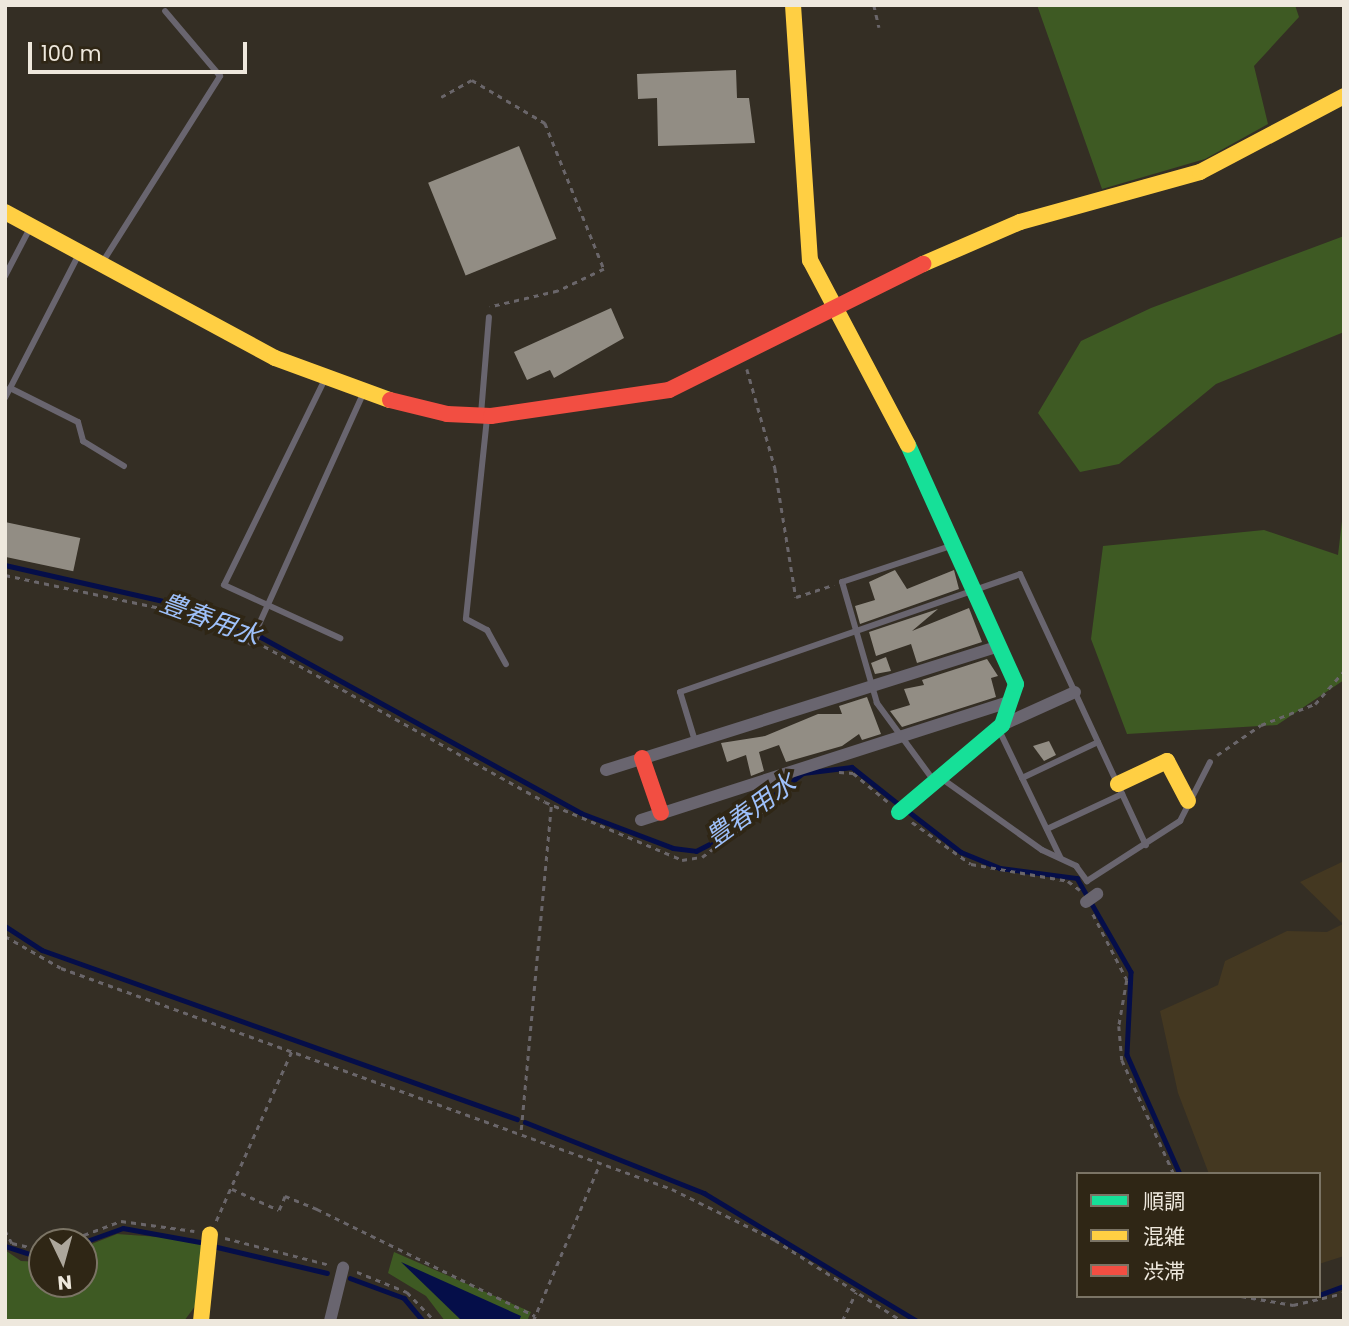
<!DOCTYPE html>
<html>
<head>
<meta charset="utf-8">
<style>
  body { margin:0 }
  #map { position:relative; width:1349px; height:1326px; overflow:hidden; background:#342e24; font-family:Poppins,"Noto Sans JP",sans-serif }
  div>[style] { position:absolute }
  .built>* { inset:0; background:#443821 }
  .green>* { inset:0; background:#3e5a23 }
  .water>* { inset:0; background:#050e49 }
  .stream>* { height:4.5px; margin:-2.25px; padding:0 2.25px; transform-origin:2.25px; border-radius:2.25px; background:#050e49 }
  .building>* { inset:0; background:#928d84; transform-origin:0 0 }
  .path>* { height:2.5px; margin-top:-1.25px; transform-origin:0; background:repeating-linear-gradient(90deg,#6a666a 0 5px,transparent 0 10px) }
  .lane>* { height:6px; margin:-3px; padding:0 3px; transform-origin:3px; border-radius:3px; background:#69656f }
  .street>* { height:12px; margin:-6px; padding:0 6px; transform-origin:6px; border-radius:6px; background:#69656f }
  .fast>* { height:16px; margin:-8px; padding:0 8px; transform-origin:8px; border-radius:8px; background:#16e098 }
  .slow>* { height:16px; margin:-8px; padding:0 8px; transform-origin:8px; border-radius:8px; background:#ffcf43 }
  .jam>* { height:16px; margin:-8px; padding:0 8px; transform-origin:8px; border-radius:8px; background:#f24e42 }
  span { translate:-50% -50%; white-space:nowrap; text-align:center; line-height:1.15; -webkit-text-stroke:7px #2f2615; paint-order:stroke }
  .water-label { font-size:26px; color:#9ec0fa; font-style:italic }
  .frame { position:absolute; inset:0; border:7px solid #eee8dd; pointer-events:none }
  .legend { position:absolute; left:1076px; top:1172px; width:245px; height:126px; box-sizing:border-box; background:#2f2615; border:2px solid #7b7465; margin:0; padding:9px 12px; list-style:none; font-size:21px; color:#eee8dd }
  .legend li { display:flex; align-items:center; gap:14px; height:35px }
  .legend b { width:35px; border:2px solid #7b7465 }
  .north { position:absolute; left:28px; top:1228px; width:70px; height:70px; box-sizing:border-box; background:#2f2615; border:2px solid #7b7465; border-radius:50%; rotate:175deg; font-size:19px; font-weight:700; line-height:28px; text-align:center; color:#eee8dd }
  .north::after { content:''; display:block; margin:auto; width:24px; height:32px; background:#ada79c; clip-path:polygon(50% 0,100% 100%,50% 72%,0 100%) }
  .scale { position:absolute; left:28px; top:42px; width:219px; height:32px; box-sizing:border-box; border:4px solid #eee8dd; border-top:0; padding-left:9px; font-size:21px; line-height:24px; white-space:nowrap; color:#eee8dd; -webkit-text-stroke:5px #2f2615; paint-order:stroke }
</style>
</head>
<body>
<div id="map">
  <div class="built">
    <i style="clip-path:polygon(1344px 861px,1344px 1256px,1319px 1264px,1319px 1174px,1209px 1174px,1178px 1093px,1160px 1011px,1218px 985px,1225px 961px,1287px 931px,1327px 932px,1343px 924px,1300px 882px)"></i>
  </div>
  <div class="green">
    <i style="clip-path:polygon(1037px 5px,1295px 5px,1299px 17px,1254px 66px,1268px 124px,1205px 159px,1102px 189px)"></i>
    <i style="clip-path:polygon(1344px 236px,1344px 332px,1216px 384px,1119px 464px,1080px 472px,1038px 413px,1081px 341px,1151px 308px)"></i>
    <i style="clip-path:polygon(1344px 504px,1344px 680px,1277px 725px,1127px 734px,1091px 639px,1103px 546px,1264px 530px,1338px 555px)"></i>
    <i style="clip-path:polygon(117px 1234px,202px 1240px,202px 1297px,184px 1321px,5px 1321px,5px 1250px,21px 1261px,42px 1262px,42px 1284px,84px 1284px,84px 1247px)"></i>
    <i style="clip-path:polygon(394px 1252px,531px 1312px,527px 1321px,445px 1321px,426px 1296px,388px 1273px)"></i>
  </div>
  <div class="water">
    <i style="clip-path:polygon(401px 1262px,521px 1316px,519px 1321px,462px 1321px)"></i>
  </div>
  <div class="stream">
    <i style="left:5px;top:565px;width:180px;rotate:12.8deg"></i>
    <i style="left:181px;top:605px;width:86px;rotate:21.8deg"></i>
    <i style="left:261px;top:637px;width:365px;rotate:28.8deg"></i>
    <i style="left:581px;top:813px;width:98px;rotate:20.8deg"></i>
    <i style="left:673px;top:848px;width:23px;rotate:7deg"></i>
    <i style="left:696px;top:851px;width:18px;rotate:-27deg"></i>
    <i style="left:712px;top:843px;width:115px;rotate:-37.6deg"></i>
    <i style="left:803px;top:773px;width:49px;rotate:-7deg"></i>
    <i style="left:852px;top:767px;width:63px;rotate:38.5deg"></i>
    <i style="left:908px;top:811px;width:67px;rotate:37.7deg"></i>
    <i style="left:961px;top:852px;width:42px;rotate:22.3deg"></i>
    <i style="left:1000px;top:868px;width:78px;rotate:7.4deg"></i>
    <i style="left:1077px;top:878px;width:108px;rotate:60.1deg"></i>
    <i style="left:1131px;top:972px;width:83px;rotate:92.8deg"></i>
    <i style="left:1127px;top:1055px;width:130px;rotate:66deg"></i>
    <i style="left:5px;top:926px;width:44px;rotate:33deg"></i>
    <i style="left:42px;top:950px;width:504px;rotate:19.59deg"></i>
    <i style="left:525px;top:1122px;width:193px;rotate:21.6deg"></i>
    <i style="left:704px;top:1193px;width:249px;rotate:31deg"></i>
    <i style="left:84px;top:1242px;width:41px;rotate:-19.7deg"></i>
    <i style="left:123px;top:1228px;width:78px;rotate:10.3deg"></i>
    <i style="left:5px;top:1246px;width:39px;rotate:18deg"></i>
    <i style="left:213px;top:1246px;width:117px;rotate:13.3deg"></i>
    <i style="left:350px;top:1278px;width:58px;rotate:20.3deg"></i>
    <i style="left:404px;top:1298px;width:30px;rotate:50deg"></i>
    <i style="left:1319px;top:1295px;width:27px;rotate:-20deg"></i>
    <i style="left:1257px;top:1296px;width:58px"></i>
  </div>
  <div class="building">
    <i style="clip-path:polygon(736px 70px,737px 98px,749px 98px,755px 143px,658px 146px,657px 98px,638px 99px,637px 74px)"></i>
    <i style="left:519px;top:146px;width:100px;height:98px;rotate:68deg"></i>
    <i style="clip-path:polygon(611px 308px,624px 338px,554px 378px,550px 370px,527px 380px,514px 352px)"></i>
    <i style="left:5px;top:522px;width:77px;height:34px;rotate:12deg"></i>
    <i style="clip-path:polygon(895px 570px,907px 589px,954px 570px,959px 589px,860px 624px,855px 606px,875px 600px,869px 582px)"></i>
    <i style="clip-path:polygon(969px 608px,982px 642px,917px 663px,911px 644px,876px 656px,869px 632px,938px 609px,912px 631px)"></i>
    <i style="clip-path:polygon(886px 657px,891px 671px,875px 674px,871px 663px)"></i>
    <i style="clip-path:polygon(987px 659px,998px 676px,991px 678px,996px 697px,902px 727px,890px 711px,910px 705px,904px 689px,924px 685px,922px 680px)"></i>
    <i style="clip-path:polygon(867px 697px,881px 734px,862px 740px,859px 734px,842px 746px,786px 762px,779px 745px,759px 752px,764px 771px,751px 776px,746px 755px,727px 762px,721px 743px,765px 736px,818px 714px,842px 714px,839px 706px)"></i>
    <i style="clip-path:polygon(1049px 741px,1056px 755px,1044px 761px,1033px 746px)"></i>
  </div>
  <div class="path">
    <i style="left:874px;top:5px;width:23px;rotate:77deg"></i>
    <i style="left:441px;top:97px;width:35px;rotate:-29deg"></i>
    <i style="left:472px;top:80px;width:85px;rotate:30.5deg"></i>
    <i style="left:545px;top:123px;width:157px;rotate:68deg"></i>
    <i style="left:604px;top:269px;width:51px;rotate:154.4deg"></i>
    <i style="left:558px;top:291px;width:70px;rotate:166.8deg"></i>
    <i style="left:747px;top:369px;width:103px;rotate:74.2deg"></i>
    <i style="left:775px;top:468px;width:131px;rotate:80.8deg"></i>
    <i style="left:796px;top:597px;width:40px;rotate:-18deg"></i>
    <i style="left:5px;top:575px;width:178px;rotate:12deg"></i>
    <i style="left:179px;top:612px;width:63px;rotate:21.3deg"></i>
    <i style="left:264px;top:646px;width:321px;rotate:29deg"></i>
    <i style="left:545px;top:802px;width:149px;rotate:22.9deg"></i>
    <i style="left:682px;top:860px;width:20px;rotate:-9deg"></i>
    <i style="left:702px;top:857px;width:122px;rotate:-37.3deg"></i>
    <i style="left:1217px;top:755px;width:53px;rotate:-34.3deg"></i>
    <i style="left:1261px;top:725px;width:58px;rotate:-21.3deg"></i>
    <i style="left:1315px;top:704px;width:44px;rotate:-48.7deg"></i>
    <i style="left:839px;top:772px;width:14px;rotate:4deg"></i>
    <i style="left:853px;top:773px;width:45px;rotate:39.6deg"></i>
    <i style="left:912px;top:822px;width:72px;rotate:35.4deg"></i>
    <i style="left:971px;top:864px;width:98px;rotate:9.9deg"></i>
    <i style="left:1068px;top:881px;width:15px;rotate:37deg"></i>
    <i style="left:1093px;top:914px;width:74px;rotate:62.7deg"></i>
    <i style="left:1127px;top:980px;width:47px;rotate:99.9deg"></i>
    <i style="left:1119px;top:1026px;width:34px;rotate:85deg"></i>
    <i style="left:1122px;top:1060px;width:125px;rotate:65.5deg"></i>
    <i style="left:5px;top:936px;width:64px;rotate:29.7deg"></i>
    <i style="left:61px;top:968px;width:650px;rotate:19.89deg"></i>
    <i style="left:672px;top:1189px;width:115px;rotate:26.3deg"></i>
    <i style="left:775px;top:1240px;width:151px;rotate:32.5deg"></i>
    <i style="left:521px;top:1130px;width:326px;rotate:-84.7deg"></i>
    <i style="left:232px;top:1189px;width:51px;rotate:24.1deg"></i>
    <i style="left:279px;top:1210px;width:15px;rotate:-67deg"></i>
    <i style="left:285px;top:1196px;width:35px;rotate:22deg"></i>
    <i style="left:317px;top:1209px;width:243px;rotate:26.1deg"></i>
    <i style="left:216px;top:1221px;width:187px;rotate:-66deg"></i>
    <i style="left:5px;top:1230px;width:15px;rotate:62deg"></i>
    <i style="left:12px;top:1243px;width:31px;rotate:13deg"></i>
    <i style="left:225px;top:1238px;width:108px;rotate:14.4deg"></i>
    <i style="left:65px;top:1242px;width:60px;rotate:-20.6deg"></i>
    <i style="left:121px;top:1221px;width:74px;rotate:7.8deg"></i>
    <i style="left:357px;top:1272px;width:54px;rotate:21.8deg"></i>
    <i style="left:407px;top:1292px;width:40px;rotate:46deg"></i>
    <i style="left:1241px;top:1296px;width:53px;rotate:9.8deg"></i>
    <i style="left:1293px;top:1305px;width:52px;rotate:-13.2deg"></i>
    <i style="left:533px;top:1321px;width:172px;rotate:-67deg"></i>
    <i style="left:842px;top:1321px;width:32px;rotate:-64deg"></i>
  </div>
  <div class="lane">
    <i style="left:102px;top:263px;width:221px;rotate:-57.7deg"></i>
    <i style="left:220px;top:76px;width:85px;rotate:-130.2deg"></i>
    <i style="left:5px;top:276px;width:54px;rotate:-62.5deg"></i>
    <i style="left:325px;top:379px;width:229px;rotate:116.1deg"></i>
    <i style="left:224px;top:585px;width:128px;rotate:24.6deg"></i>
    <i style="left:10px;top:388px;width:76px;rotate:26.6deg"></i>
    <i style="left:78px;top:422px;width:20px;rotate:75deg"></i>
    <i style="left:83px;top:441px;width:48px;rotate:31.4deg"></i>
    <i style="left:5px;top:398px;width:162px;rotate:-62.8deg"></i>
    <i style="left:481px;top:414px;width:97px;rotate:-85.3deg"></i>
    <i style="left:487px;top:418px;width:202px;rotate:96deg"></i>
    <i style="left:466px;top:619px;width:24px;rotate:28deg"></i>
    <i style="left:487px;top:630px;width:39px;rotate:61deg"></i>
    <i style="left:256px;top:631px;width:260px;rotate:-65.7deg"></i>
    <i style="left:999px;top:730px;width:141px;rotate:64.3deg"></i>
    <i style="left:695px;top:741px;width:51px;rotate:-107deg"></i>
    <i style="left:680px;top:692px;width:360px;rotate:-19.1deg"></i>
    <i style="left:1020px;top:574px;width:299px;rotate:65.1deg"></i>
    <i style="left:941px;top:778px;width:124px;rotate:35.5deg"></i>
    <i style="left:1042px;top:850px;width:38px;rotate:25deg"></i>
    <i style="left:1076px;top:866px;width:19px;rotate:54deg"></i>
    <i style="left:1087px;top:881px;width:111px;rotate:-32.8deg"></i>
    <i style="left:1180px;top:821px;width:66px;rotate:-63deg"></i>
    <i style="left:1022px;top:778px;width:84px;rotate:-25.3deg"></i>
    <i style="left:934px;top:781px;width:97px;rotate:-126.2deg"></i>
    <i style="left:877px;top:703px;width:126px;rotate:-106.1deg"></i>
    <i style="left:842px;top:582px;width:118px;rotate:-18.3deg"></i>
    <i style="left:1047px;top:829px;width:83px;rotate:-25deg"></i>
  </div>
  <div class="street">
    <i style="left:252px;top:640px;width:10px;rotate:-66deg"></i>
    <i style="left:1002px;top:725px;width:80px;rotate:-24.3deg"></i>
    <i style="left:606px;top:770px;width:412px;rotate:-17.5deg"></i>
    <i style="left:641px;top:820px;width:386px;rotate:-17.8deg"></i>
    <i style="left:1086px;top:902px;width:14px;rotate:-36deg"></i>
    <i style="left:330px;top:1321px;width:55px;rotate:-76.2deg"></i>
  </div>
  <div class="fast">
    <i style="left:899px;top:812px;width:135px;rotate:-40.2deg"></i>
    <i style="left:1002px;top:725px;width:43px;rotate:-71.1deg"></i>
    <i style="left:1016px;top:684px;width:262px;rotate:-114.3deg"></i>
  </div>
  <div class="slow">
    <i style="left:793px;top:5px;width:256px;rotate:86.2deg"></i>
    <i style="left:810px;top:260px;width:209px;rotate:62.1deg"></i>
    <i style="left:5px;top:212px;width:307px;rotate:28.4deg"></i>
    <i style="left:275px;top:358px;width:122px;rotate:20.1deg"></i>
    <i style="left:923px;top:264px;width:106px;rotate:-23.4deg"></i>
    <i style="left:1020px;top:222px;width:187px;rotate:-15.5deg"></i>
    <i style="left:1200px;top:172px;width:163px;rotate:-27.8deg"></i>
    <i style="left:1118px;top:784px;width:54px;rotate:-25.1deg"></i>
    <i style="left:1167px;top:761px;width:45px;rotate:62.3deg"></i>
    <i style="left:201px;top:1321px;width:87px;rotate:-84.1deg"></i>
  </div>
  <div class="jam">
    <i style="left:390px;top:400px;width:59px;rotate:13.8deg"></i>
    <i style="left:447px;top:414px;width:44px;rotate:2.6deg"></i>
    <i style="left:491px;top:416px;width:180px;rotate:-8.3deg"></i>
    <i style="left:669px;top:390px;width:284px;rotate:-26.4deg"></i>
    <i style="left:642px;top:758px;width:58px;rotate:70.9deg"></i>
  </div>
  <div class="water-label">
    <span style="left:210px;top:620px;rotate:20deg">豊春用水</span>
    <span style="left:751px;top:811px;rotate:-36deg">豊春用水</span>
  </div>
  <div class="frame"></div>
  <ul class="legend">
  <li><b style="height:9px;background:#16e098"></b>順調</li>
  <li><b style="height:9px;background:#ffcf43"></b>混雑</li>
  <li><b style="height:9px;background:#f24e42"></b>渋滞</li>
  </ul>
  <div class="north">N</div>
  <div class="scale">100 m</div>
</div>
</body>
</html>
